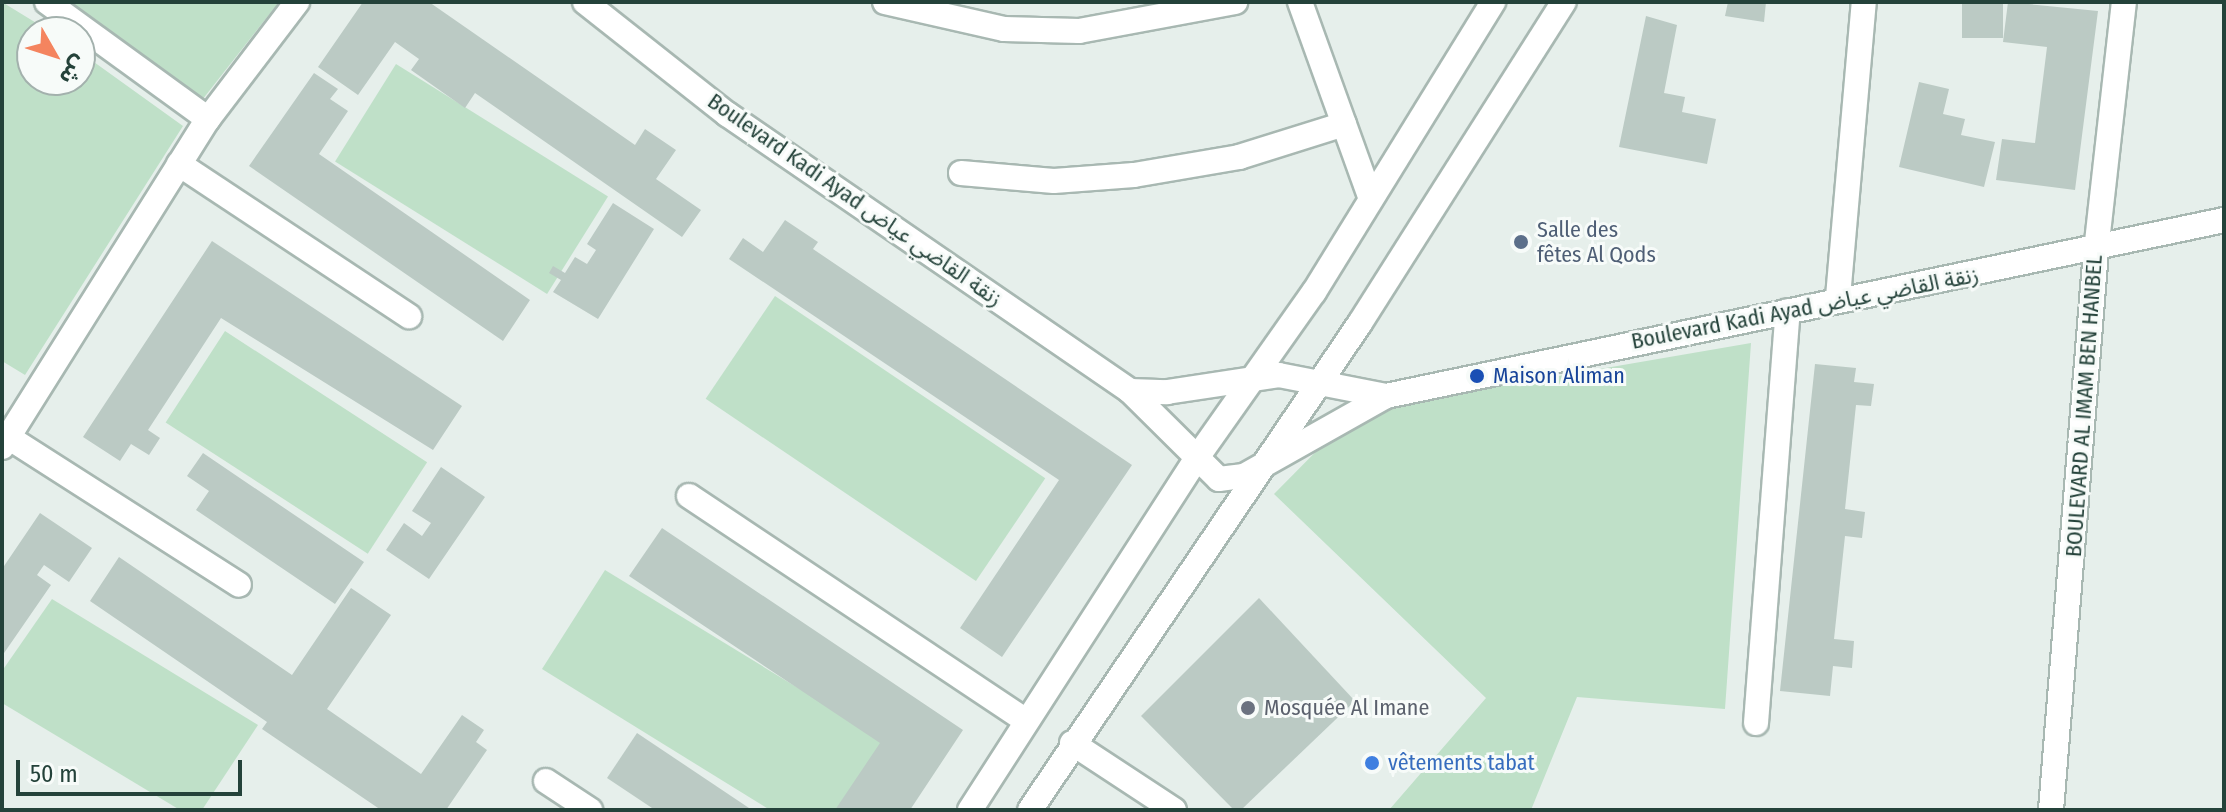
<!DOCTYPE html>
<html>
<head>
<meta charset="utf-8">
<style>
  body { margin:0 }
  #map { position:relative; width:2226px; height:812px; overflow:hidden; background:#e6efeb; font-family:"Fira Sans Condensed","Noto Sans Arabic",sans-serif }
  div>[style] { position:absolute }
  .green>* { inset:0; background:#bfe0c8; transform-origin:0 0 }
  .building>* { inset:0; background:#bbcac4; transform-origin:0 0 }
  .roads { filter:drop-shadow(2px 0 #a8b8b2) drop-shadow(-2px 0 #a8b8b2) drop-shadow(0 2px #a8b8b2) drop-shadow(0 -2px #a8b8b2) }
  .minor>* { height:24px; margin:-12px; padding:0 12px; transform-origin:12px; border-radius:12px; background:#fff }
  .dots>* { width:22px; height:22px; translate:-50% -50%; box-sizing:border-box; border:4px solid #f7fbf9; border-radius:50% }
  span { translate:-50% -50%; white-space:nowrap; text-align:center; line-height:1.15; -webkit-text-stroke:6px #f7fbf9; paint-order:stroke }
  .street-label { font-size:22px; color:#24423a }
  .service-label { font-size:22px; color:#4e5e75 }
  .left { translate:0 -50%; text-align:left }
  .transit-label { font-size:22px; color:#164399 }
  .worship-label { font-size:22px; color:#5b616d }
  .shop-label { font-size:22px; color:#366cbe }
  .frame { position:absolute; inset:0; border:4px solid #24423a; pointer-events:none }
  .north { position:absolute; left:16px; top:16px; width:80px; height:80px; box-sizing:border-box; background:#f7fbf9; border:2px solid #a3b1ad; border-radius:50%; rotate:129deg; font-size:22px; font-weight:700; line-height:32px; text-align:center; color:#24423a }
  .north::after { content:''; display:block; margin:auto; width:28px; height:36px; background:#f4845f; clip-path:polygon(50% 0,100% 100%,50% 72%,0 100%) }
  .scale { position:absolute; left:16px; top:760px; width:226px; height:36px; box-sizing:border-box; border:4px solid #24423a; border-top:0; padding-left:10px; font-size:24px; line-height:28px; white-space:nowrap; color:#24423a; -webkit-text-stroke:6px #f7fbf9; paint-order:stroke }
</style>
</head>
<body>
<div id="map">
  <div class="green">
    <i style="clip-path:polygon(2px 2px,51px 32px,32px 32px,32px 80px,80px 80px,80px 52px,183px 126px,25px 375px,2px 361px)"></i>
    <i style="clip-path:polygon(67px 2px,279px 2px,195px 109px)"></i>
    <i style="left:396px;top:64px;width:250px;height:115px;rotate:32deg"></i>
    <i style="left:775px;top:296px;width:326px;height:124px;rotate:34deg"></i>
    <i style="left:225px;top:331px;width:241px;height:109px;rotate:33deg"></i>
    <i style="clip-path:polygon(1751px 343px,1725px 709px,1577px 697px,1531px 810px,1389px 810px,1486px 698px,1274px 494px,1356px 411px)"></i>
    <i style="clip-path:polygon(605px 570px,885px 741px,838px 810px,770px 810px,542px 669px)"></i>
    <i style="clip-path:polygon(52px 599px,258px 725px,202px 810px,180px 810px,2px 703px,2px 671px)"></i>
  </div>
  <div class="building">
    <i style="clip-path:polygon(363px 2px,429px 2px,635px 145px,645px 129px,676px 150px,656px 179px,701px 210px,682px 237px,475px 93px,465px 108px,411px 70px,419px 59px,395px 42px,358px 95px,318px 67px)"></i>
    <i style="clip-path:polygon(1728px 2px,1766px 2px,1764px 22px,1725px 16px)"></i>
    <i style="left:1962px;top:2px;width:41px;height:36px"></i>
    <i style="clip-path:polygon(2008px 2px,2098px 11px,2075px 190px,1996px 180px,2002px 139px,2035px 143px,2047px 47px,2003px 42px)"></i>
    <i style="clip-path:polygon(1646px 16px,1677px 25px,1664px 93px,1685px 97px,1682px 112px,1716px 119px,1707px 164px,1619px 147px)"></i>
    <i style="clip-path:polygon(314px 73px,338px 89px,330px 99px,348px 111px,319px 154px,530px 300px,503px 341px,249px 166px)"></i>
    <i style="clip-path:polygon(1919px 82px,1949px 89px,1943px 114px,1965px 119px,1961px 135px,1995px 142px,1984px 187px,1899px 167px)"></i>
    <i style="clip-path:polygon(613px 203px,654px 229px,598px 319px,553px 292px,561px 280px,549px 273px,553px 266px,565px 273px,575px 257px,587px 264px,596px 250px,587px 244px)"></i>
    <i style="clip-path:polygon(785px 220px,818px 242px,813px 249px,1132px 465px,1002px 657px,960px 628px,1059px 480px,729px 259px,743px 238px,763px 252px)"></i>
    <i style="clip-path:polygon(212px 241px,462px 406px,433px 450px,221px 318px,148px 430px,160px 438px,149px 455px,131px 444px,120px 461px,83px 437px)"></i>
    <i style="clip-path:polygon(1815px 364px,1856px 368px,1854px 382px,1874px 384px,1871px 406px,1856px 405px,1845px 509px,1865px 512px,1862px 538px,1845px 536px,1834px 639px,1854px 641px,1852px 668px,1833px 666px,1830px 696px,1780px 691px)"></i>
    <i style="clip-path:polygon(203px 453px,364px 562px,335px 604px,196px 510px,209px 491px,187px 476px)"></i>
    <i style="clip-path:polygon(441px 467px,485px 497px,429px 579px,386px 550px,404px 523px,422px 536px,431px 523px,412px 511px)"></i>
    <i style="clip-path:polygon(40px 513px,92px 548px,69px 582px,44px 565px,37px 575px,51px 585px,2px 656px,2px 569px)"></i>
    <i style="clip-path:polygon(662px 528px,963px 730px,910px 810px,835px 810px,880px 743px,629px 576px)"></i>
    <i style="clip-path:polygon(119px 557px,292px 675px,351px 588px,391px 615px,327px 709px,421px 774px,462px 715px,484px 730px,476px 742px,487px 750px,446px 810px,381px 810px,262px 729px,267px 722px,90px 601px)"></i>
    <i style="clip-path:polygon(1259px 598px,1355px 701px,1241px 810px,1234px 810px,1141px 716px)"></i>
    <i style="clip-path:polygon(637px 733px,752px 810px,655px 810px,607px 778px)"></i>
  </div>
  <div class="roads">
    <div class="minor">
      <i style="left:47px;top:2px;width:199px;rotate:36deg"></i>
      <i style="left:585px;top:2px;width:181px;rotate:38.3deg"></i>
      <i style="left:727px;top:114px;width:489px;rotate:34.5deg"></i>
      <i style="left:1130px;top:391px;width:125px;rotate:44.7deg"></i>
      <i style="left:1219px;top:479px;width:25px;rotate:-7deg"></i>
      <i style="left:1244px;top:476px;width:163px;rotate:-29.4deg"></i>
      <i style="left:1386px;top:396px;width:856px;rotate:-11.86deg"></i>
      <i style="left:885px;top:2px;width:122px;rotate:12.8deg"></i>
      <i style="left:1004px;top:29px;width:75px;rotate:1.5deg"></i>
      <i style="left:1079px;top:31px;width:159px;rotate:-10.5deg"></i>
      <i style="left:1300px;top:2px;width:209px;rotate:70.2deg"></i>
      <i style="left:179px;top:164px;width:276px;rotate:33.5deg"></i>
      <i style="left:961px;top:173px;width:93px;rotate:4.9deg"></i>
      <i style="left:1054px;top:181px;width:80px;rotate:-4.3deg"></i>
      <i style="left:1134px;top:175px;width:107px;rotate:-9.7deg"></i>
      <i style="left:1239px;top:157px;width:110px;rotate:-17.4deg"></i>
      <i style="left:1838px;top:297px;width:296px;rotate:-85deg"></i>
      <i style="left:1130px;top:391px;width:37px;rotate:2deg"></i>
      <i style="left:1167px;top:392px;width:113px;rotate:-8.6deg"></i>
      <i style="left:1279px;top:375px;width:109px;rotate:11.1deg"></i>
      <i style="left:8px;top:437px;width:274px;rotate:32.6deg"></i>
      <i style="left:2px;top:447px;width:387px;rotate:-57.9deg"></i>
      <i style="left:208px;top:119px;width:147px;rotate:-52.7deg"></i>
      <i style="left:689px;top:496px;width:405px;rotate:33.7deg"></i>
      <i style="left:1756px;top:723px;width:413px;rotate:-85.6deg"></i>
      <i style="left:1072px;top:743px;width:122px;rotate:33.3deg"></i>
      <i style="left:546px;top:781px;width:53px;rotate:33.4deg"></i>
      <i style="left:970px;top:810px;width:417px;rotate:-57.2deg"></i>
      <i style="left:1196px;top:459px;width:204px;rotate:-54.8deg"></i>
      <i style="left:1314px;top:292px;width:341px;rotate:-58.3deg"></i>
      <i style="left:1030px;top:810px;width:588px;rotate:-55.88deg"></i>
      <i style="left:1360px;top:323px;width:380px;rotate:-57.6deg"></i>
      <i style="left:2051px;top:810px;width:561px;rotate:-85.4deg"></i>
      <i style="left:2096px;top:251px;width:251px;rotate:-83.6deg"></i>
    </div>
  </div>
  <div class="dots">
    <i style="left:1521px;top:242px;background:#5c6f8a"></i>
    <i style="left:1477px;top:376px;background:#1a4fb4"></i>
    <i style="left:1248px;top:708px;background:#6b7280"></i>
    <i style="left:1372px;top:763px;background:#3f7fe0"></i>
  </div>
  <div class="street-label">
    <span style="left:855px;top:200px;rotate:35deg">Boulevard Kadi Ayad زنقة القاضي عياض</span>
    <span style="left:1805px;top:308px;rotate:-11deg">Boulevard Kadi Ayad زنقة القاضي عياض</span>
    <span style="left:2084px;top:406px;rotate:-86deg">BOULEVARD AL IMAM BEN HANBEL</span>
  </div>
  <div class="service-label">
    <span class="left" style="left:1537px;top:242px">Salle des<br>fêtes Al Qods</span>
  </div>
  <div class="transit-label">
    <span class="left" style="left:1493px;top:376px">Maison Aliman</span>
  </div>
  <div class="worship-label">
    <span class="left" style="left:1264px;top:708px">Mosquée Al Imane</span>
  </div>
  <div class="shop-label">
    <span class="left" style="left:1388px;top:763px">vêtements tabat</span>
  </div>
  <div class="frame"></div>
  <div class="north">ش</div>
  <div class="scale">50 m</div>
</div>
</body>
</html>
